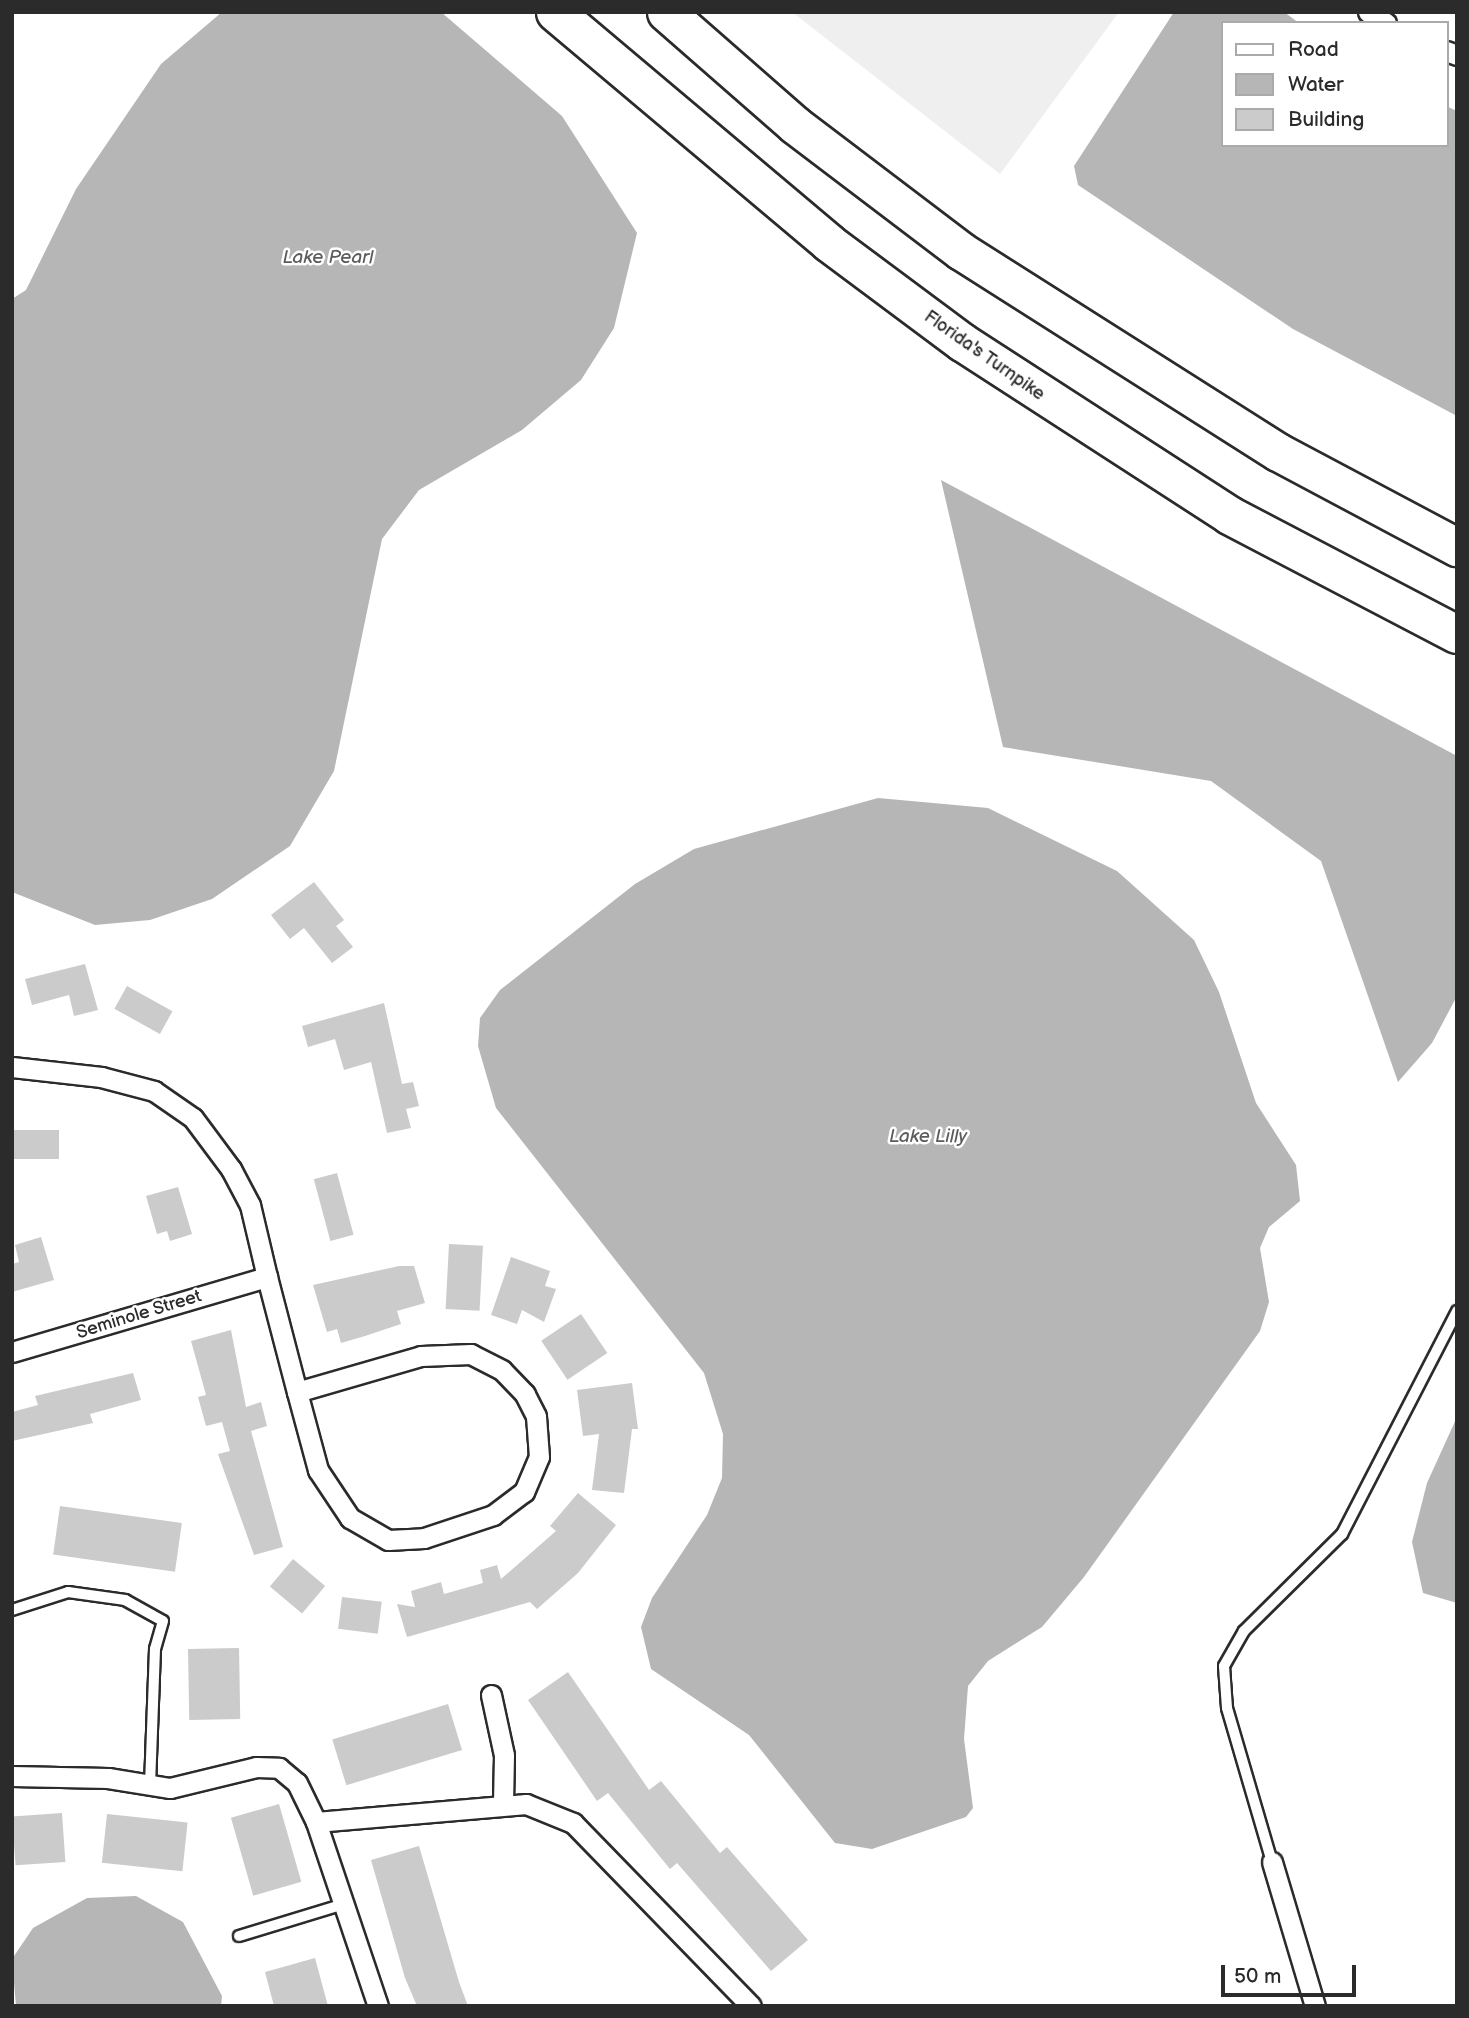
<!DOCTYPE html>
<html>
<head>
<meta charset="utf-8">
<style>
  body { margin:0 }
  #map { position:relative; width:1469px; height:2018px; overflow:hidden; background:#fff; font-family:"Balsamiq Sans",sans-serif }
  div>[style] { position:absolute }
  .built>* { inset:0; background:#efefef }
  .water>* { inset:0; background:#b6b6b6 }
  .building>* { inset:0; background:#cbcbcb; transform-origin:0 0 }
  .roads { filter:drop-shadow(2px 0 #2b2b2b) drop-shadow(-2px 0 #2b2b2b) drop-shadow(0 2px #2b2b2b) drop-shadow(0 -2px #2b2b2b) }
  .lane>* { height:10px; margin:-5px; padding:0 5px; transform-origin:5px; border-radius:5px; background:#fff }
  .street>* { height:19px; margin:-9.5px; padding:0 9.5px; transform-origin:9.5px; border-radius:9.5px; background:#fff }
  .highway>* { height:37px; margin:-18.5px; padding:0 18.5px; transform-origin:18.5px; border-radius:18.5px; background:#fff }
  span { translate:-50% -50%; white-space:nowrap; text-align:center; line-height:1.15; -webkit-text-stroke:5px #fff; paint-order:stroke }
  .street-label { font-size:18px; color:#2b2b2b }
  .water-label { font-size:19px; color:#5c5c5c; font-style:italic }
  .frame { position:absolute; inset:0; border:14px solid #2b2b2b; pointer-events:none }
  .legend { position:absolute; left:1221px; top:21px; width:228px; height:126px; box-sizing:border-box; background:#fff; border:2px solid #aaa; margin:0; padding:9px 12px; list-style:none; font-size:21px; color:#2b2b2b }
  .legend li { display:flex; align-items:center; gap:14px; height:35px }
  .legend b { width:35px; border:2px solid #aaa }
  .scale { position:absolute; left:1221px; top:1965px; width:135px; height:32px; box-sizing:border-box; border:4px solid #2b2b2b; border-top:0; padding-left:9px; font-size:21px; line-height:24px; white-space:nowrap; color:#2b2b2b; -webkit-text-stroke:5px #fff; paint-order:stroke }
</style>
</head>
<body>
<div id="map">
  <div class="built">
    <i style="clip-path:polygon(792px 12px,1119px 12px,1000px 174px)"></i>
  </div>
  <div class="water">
    <i style="clip-path:polygon(222px 12px,441px 12px,562px 116px,637px 233px,614px 328px,581px 380px,522px 430px,419px 490px,382px 539px,334px 771px,290px 846px,212px 899px,150px 920px,95px 925px,12px 892px,12px 299px,26px 290px,76px 189px,161px 64px)"></i>
    <i style="clip-path:polygon(1174px 12px,1284px 12px,1299px 23px,1222px 23px,1222px 145px,1446px 145px,1446px 106px,1457px 111px,1457px 416px,1293px 329px,1078px 185px,1074px 166px)"></i>
    <i style="clip-path:polygon(941px 480px,1457px 756px,1457px 996px,1432px 1043px,1398px 1082px,1321px 861px,1211px 781px,1003px 747px)"></i>
    <i style="clip-path:polygon(878px 798px,988px 808px,1117px 871px,1194px 940px,1219px 992px,1256px 1103px,1296px 1165px,1300px 1201px,1269px 1227px,1260px 1248px,1269px 1302px,1260px 1331px,1084px 1577px,1042px 1627px,988px 1661px,968px 1686px,964px 1739px,973px 1808px,966px 1817px,872px 1849px,835px 1843px,749px 1735px,651px 1669px,641px 1627px,652px 1598px,707px 1515px,722px 1478px,723px 1434px,704px 1373px,496px 1108px,478px 1046px,480px 1018px,500px 990px,635px 884px,694px 849px)"></i>
    <i style="clip-path:polygon(1457px 1417px,1457px 1603px,1423px 1593px,1412px 1542px,1427px 1483px)"></i>
    <i style="clip-path:polygon(136px 1896px,183px 1922px,222px 1996px,221px 2006px,16px 2006px,12px 1959px,33px 1928px,87px 1898px)"></i>
  </div>
  <div class="building">
    <i style="clip-path:polygon(314px 882px,344px 920px,336px 926px,353px 947px,332px 963px,304px 928px,290px 939px,271px 915px)"></i>
    <i style="clip-path:polygon(85px 964px,98px 1010px,74px 1016px,69px 995px,32px 1005px,25px 979px)"></i>
    <i style="left:127px;top:986px;width:52px;height:26px;rotate:29deg"></i>
    <i style="clip-path:polygon(384px 1003px,402px 1084px,413px 1082px,419px 1106px,406px 1109px,411px 1128px,387px 1133px,371px 1062px,344px 1070px,335px 1039px,308px 1047px,302px 1026px)"></i>
    <i style="left:59px;top:1130px;width:29px;height:47px;rotate:90deg"></i>
    <i style="left:337px;top:1173px;width:64px;height:24px;rotate:75deg"></i>
    <i style="clip-path:polygon(178px 1187px,192px 1234px,170px 1241px,167px 1231px,157px 1234px,146px 1196px)"></i>
    <i style="clip-path:polygon(41px 1237px,54px 1280px,12px 1292px,12px 1264px,19px 1262px,15px 1245px)"></i>
    <i style="left:449px;top:1244px;width:34px;height:65px;rotate:3deg"></i>
    <i style="clip-path:polygon(511px 1257px,550px 1271px,545px 1286px,556px 1289px,544px 1322px,522px 1310px,517px 1324px,491px 1315px)"></i>
    <i style="clip-path:polygon(399px 1266px,414px 1266px,425px 1303px,397px 1311px,401px 1324px,365px 1336px,341px 1343px,337px 1329px,327px 1332px,313px 1285px)"></i>
    <i style="left:581px;top:1314px;width:47px;height:48px;rotate:56deg"></i>
    <i style="clip-path:polygon(231px 1330px,246px 1407px,261px 1402px,267px 1426px,251px 1431px,283px 1547px,254px 1555px,218px 1454px,230px 1451px,222px 1422px,206px 1426px,198px 1397px,206px 1395px,191px 1341px)"></i>
    <i style="clip-path:polygon(133px 1373px,141px 1400px,90px 1414px,93px 1423px,12px 1441px,12px 1412px,38px 1405px,35px 1396px)"></i>
    <i style="clip-path:polygon(632px 1383px,638px 1429px,632px 1429px,624px 1493px,592px 1490px,599px 1434px,583px 1436px,577px 1390px)"></i>
    <i style="clip-path:polygon(578px 1493px,616px 1525px,578px 1573px,537px 1609px,530px 1602px,407px 1637px,397px 1604px,415px 1607px,411px 1591px,441px 1582px,444px 1594px,483px 1583px,480px 1570px,497px 1565px,501px 1579px,556px 1531px,550px 1526px)"></i>
    <i style="left:60px;top:1506px;width:123px;height:49px;rotate:8deg"></i>
    <i style="left:293px;top:1559px;width:42px;height:36px;rotate:40deg"></i>
    <i style="left:342px;top:1597px;width:40px;height:32px;rotate:7deg"></i>
    <i style="left:239px;top:1648px;width:71px;height:51px;rotate:89deg"></i>
    <i style="clip-path:polygon(568px 1672px,649px 1790px,661px 1781px,720px 1853px,727px 1847px,808px 1940px,771px 1971px,677px 1863px,670px 1869px,608px 1793px,597px 1801px,528px 1700px)"></i>
    <i style="left:448px;top:1704px;width:48px;height:121px;rotate:73deg"></i>
    <i style="left:279px;top:1804px;width:81px;height:50px;rotate:74deg"></i>
    <i style="left:62px;top:1813px;width:49px;height:50px;rotate:86deg"></i>
    <i style="left:107px;top:1814px;width:81px;height:49px;rotate:6deg"></i>
    <i style="clip-path:polygon(419px 1846px,459px 1982px,468px 2006px,417px 2006px,405px 1978px,371px 1860px)"></i>
    <i style="clip-path:polygon(315px 1958px,328px 2006px,274px 2006px,265px 1972px)"></i>
  </div>
  <div class="roads">
    <div class="lane">
      <i style="left:12px;top:1610px;width:59px;rotate:-17.8deg"></i>
      <i style="left:68px;top:1592px;width:58px;rotate:8deg"></i>
      <i style="left:125px;top:1600px;width:43px;rotate:28.9deg"></i>
      <i style="left:163px;top:1621px;width:29px;rotate:106deg"></i>
      <i style="left:155px;top:1649px;width:136px;rotate:92.1deg"></i>
      <i style="left:1272px;top:1862px;width:160px;rotate:-106.3deg"></i>
      <i style="left:1227px;top:1708px;width:42px;rotate:-94.1deg"></i>
      <i style="left:1224px;top:1666px;width:40px;rotate:-60.3deg"></i>
      <i style="left:1244px;top:1631px;width:138px;rotate:-44.7deg"></i>
      <i style="left:1342px;top:1534px;width:251px;rotate:-62.7deg"></i>
      <i style="left:239px;top:1936px;width:110px;rotate:-16.9deg"></i>
    </div>
    <div class="street">
      <i style="left:1368px;top:12px;width:21px;rotate:31deg"></i>
      <i style="left:1446px;top:51px;width:12px;rotate:20deg"></i>
      <i style="left:12px;top:1067px;width:90px;rotate:6.4deg"></i>
      <i style="left:101px;top:1077px;width:55px;rotate:14.8deg"></i>
      <i style="left:154px;top:1091px;width:47px;rotate:34.7deg"></i>
      <i style="left:193px;top:1118px;width:64px;rotate:53.3deg"></i>
      <i style="left:231px;top:1169px;width:41px;rotate:62.2deg"></i>
      <i style="left:250px;top:1205px;width:74px;rotate:76.7deg"></i>
      <i style="left:267px;top:1277px;width:119px;rotate:75.4deg"></i>
      <i style="left:297px;top:1392px;width:81px;rotate:74.9deg"></i>
      <i style="left:318px;top:1470px;width:58px;rotate:56.3deg"></i>
      <i style="left:350px;top:1518px;width:44px;rotate:30.1deg"></i>
      <i style="left:388px;top:1540px;width:36px;rotate:-3deg"></i>
      <i style="left:424px;top:1538px;width:73px;rotate:-18.4deg"></i>
      <i style="left:493px;top:1515px;width:39px;rotate:-37deg"></i>
      <i style="left:524px;top:1492px;width:38px;rotate:-67deg"></i>
      <i style="left:539px;top:1457px;width:41px;rotate:-94.2deg"></i>
      <i style="left:536px;top:1416px;width:25px;rotate:-117deg"></i>
      <i style="left:525px;top:1394px;width:33px;rotate:-134deg"></i>
      <i style="left:502px;top:1370px;width:35px;rotate:-153deg"></i>
      <i style="left:471px;top:1354px;width:50px;rotate:177.7deg"></i>
      <i style="left:421px;top:1356px;width:129px;rotate:163.8deg"></i>
      <i style="left:12px;top:1352px;width:266px;rotate:-16.4deg"></i>
      <i style="left:491px;top:1695px;width:61px;rotate:77.8deg"></i>
      <i style="left:504px;top:1755px;width:49px;rotate:91.2deg"></i>
      <i style="left:12px;top:1776px;width:96px;rotate:1.2deg"></i>
      <i style="left:108px;top:1778px;width:63px;rotate:9.2deg"></i>
      <i style="left:170px;top:1788px;width:89px;rotate:-13.7deg"></i>
      <i style="left:256px;top:1767px;width:23px;rotate:2deg"></i>
      <i style="left:279px;top:1768px;width:23px;rotate:40deg"></i>
      <i style="left:297px;top:1783px;width:43px;rotate:64deg"></i>
      <i style="left:316px;top:1822px;width:194px;rotate:71.4deg"></i>
      <i style="left:316px;top:1822px;width:211px;rotate:-4.9deg"></i>
      <i style="left:526px;top:1804px;width:51px;rotate:22deg"></i>
      <i style="left:573px;top:1823px;width:255px;rotate:45.8deg"></i>
      <i style="left:1272px;top:1862px;width:150px;rotate:73.4deg"></i>
    </div>
    <div class="highway">
      <i style="left:555px;top:12px;width:358px;rotate:40.1deg"></i>
      <i style="left:829px;top:243px;width:166px;rotate:36.7deg"></i>
      <i style="left:962px;top:342px;width:318px;rotate:32.9deg"></i>
      <i style="left:1229px;top:515px;width:257px;rotate:27.6deg"></i>
      <i style="left:666px;top:12px;width:171px;rotate:41.2deg"></i>
      <i style="left:795px;top:125px;width:208px;rotate:37.2deg"></i>
      <i style="left:961px;top:251px;width:375px;rotate:32.4deg"></i>
      <i style="left:1278px;top:452px;width:203px;rotate:28deg"></i>
    </div>
  </div>
  <div class="street-label">
    <span style="left:984px;top:356px;rotate:35deg">Florida's Turnpike</span>
    <span style="left:139px;top:1315px;rotate:-17deg">Seminole Street</span>
  </div>
  <div class="water-label">
    <span style="left:328px;top:258px">Lake Pearl</span>
    <span style="left:928px;top:1137px">Lake Lilly</span>
  </div>
  <div class="frame"></div>
  <ul class="legend">
  <li><b style="height:9px;background:#fff"></b>Road</li>
  <li><b style="height:19px;background:#b6b6b6"></b>Water</li>
  <li><b style="height:19px;background:#cbcbcb"></b>Building</li>
  </ul>
  <div class="scale">50 m</div>
</div>
</body>
</html>
